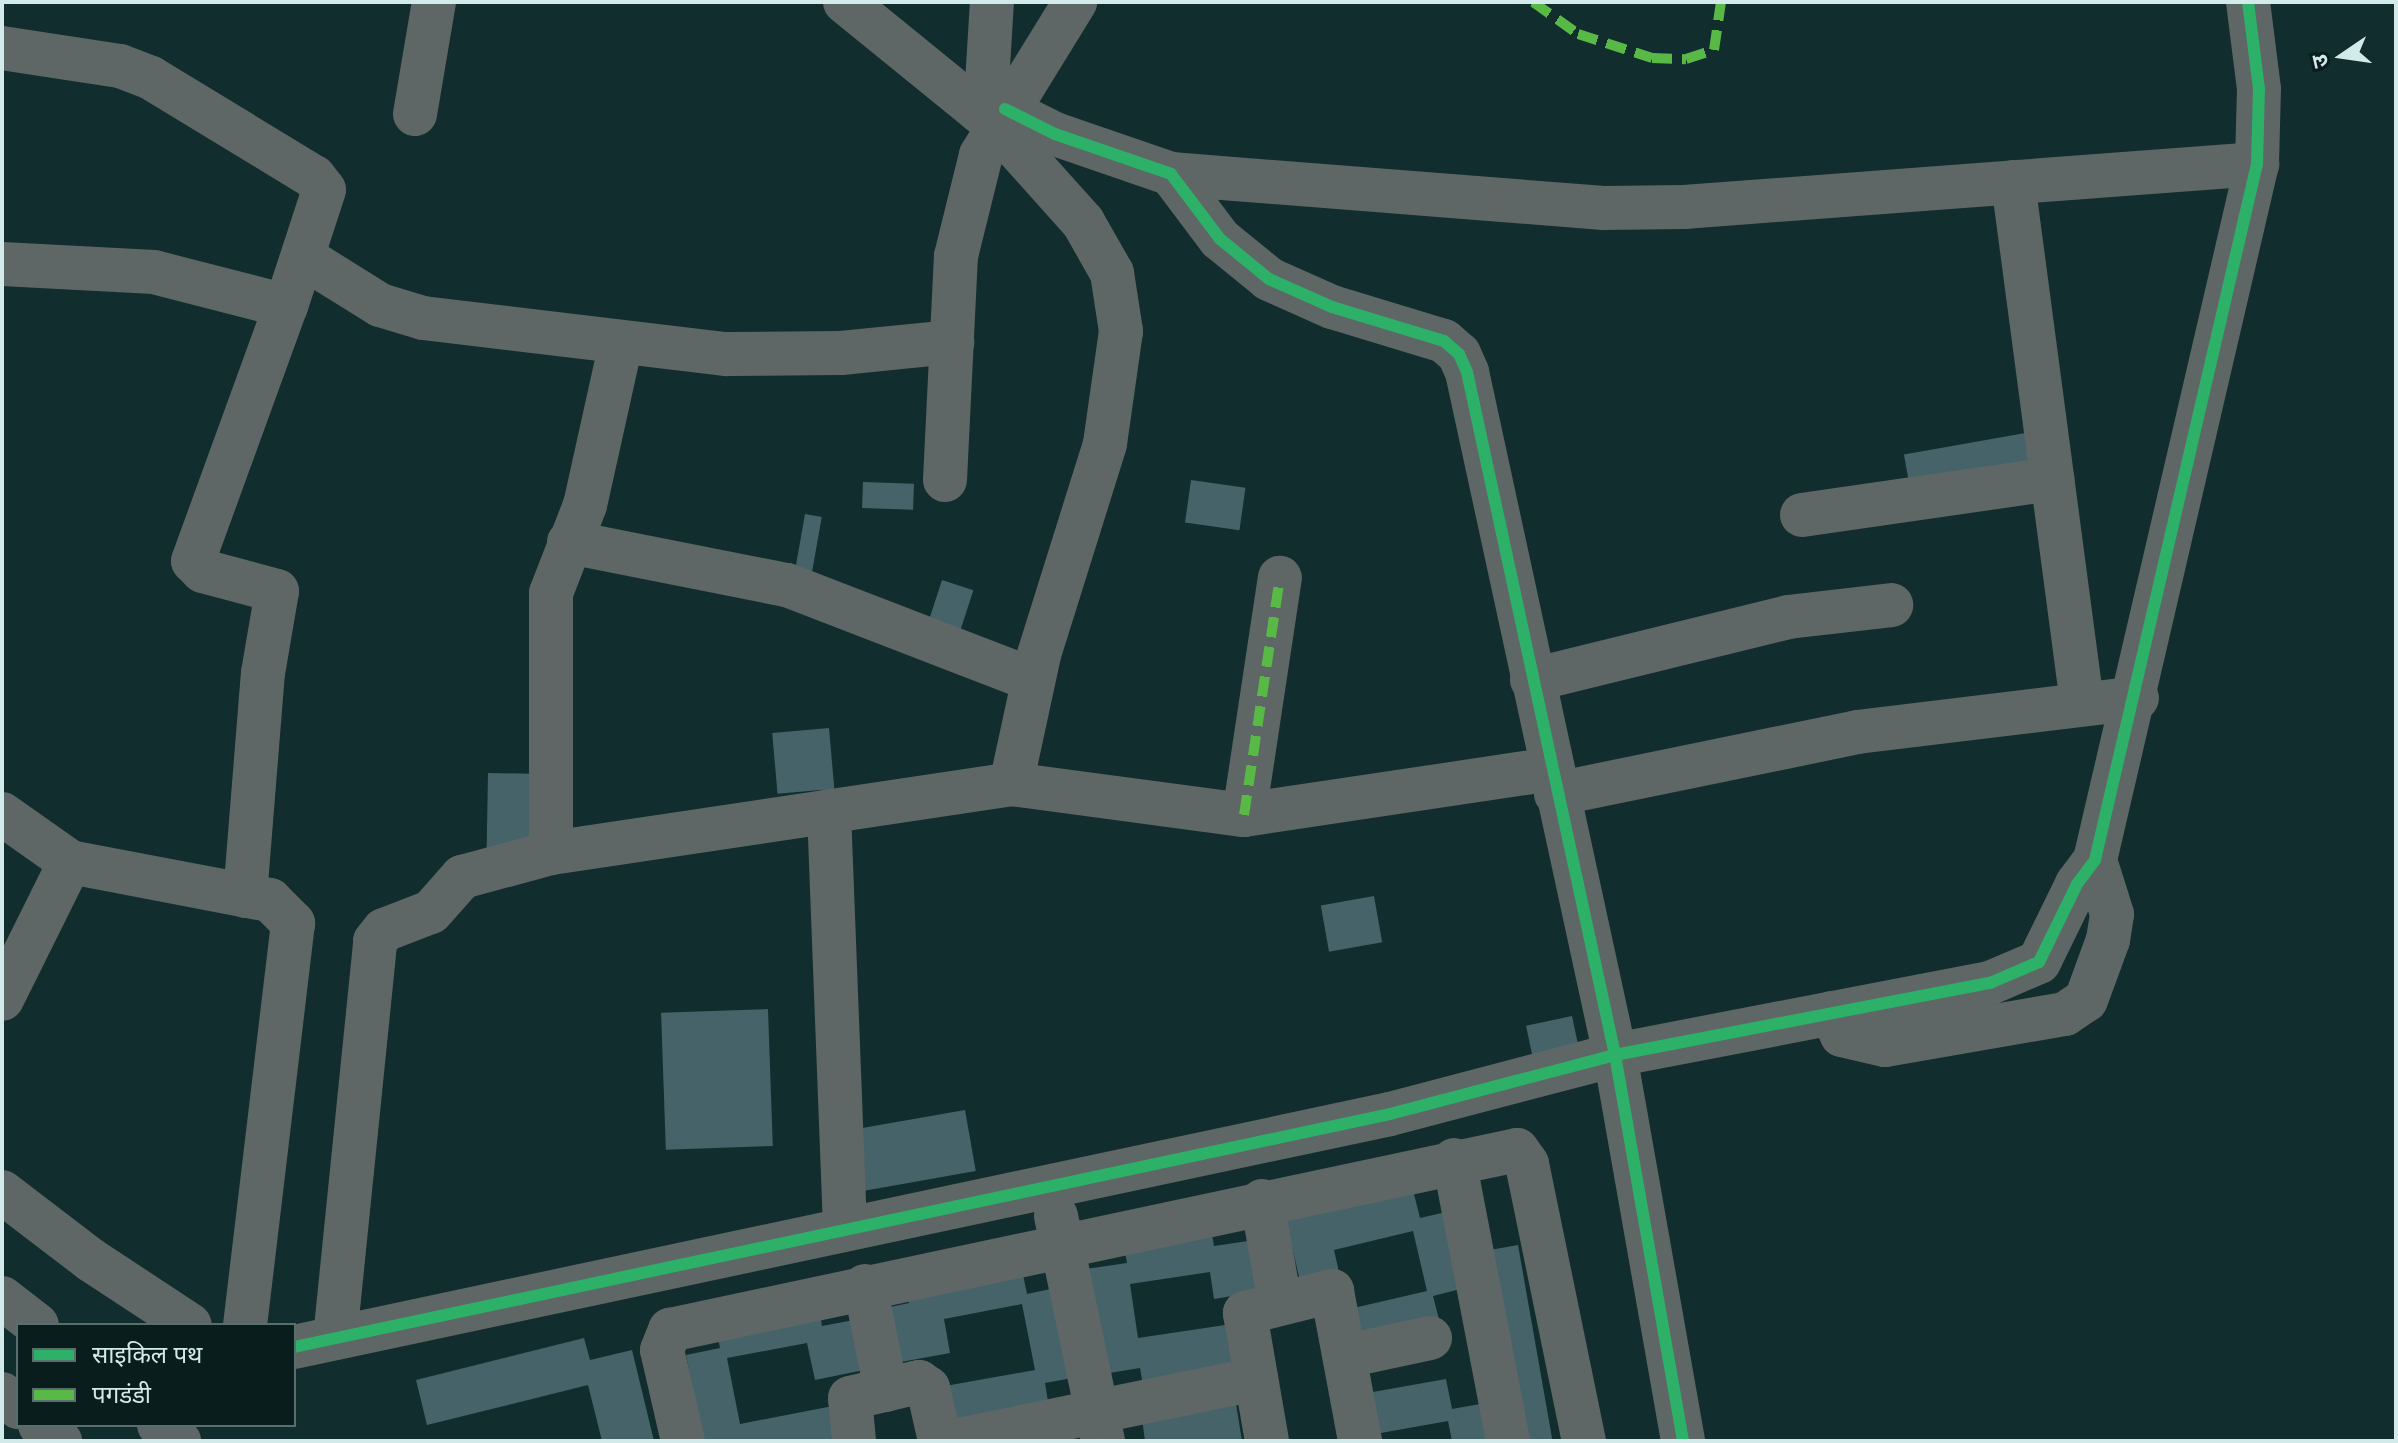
<!DOCTYPE html>
<html>
<head>
<meta charset="utf-8">
<style>
  body { margin:0 }
  #map { position:relative; width:2398px; height:1443px; overflow:hidden; background:#122d2d; font-family:"Noto Serif","Noto Sans Devanagari",serif }
  div>[style] { position:absolute }
  .building>* { inset:0; background:#466369; transform-origin:0 0 }
  .minor>* { height:44px; margin:-22px; padding:0 22px; transform-origin:22px; border-radius:22px; background:#5e6765 }
  .quiet>* { height:10px; margin-top:-5px; transform-origin:0; background:repeating-linear-gradient(90deg,#58b947 0 20px,transparent 0 30px) }
  .cycleway>* { height:12px; margin:-6px; padding:0 6px; transform-origin:6px; border-radius:6px; background:#2db169 }
  span { translate:-50% -50%; white-space:nowrap; text-align:center; line-height:1.15; -webkit-text-stroke:8px #091d1c; paint-order:stroke }
  .frame { position:absolute; inset:0; border:4px solid #d2eae9; pointer-events:none }
  .legend { position:absolute; left:16px; top:1323px; width:280px; height:104px; box-sizing:border-box; background:#091d1c; border:2px solid #596f6e; margin:0; padding:10px 14px; list-style:none; font-size:24px; color:#d2eae9 }
  .legend li { display:flex; align-items:center; gap:16px; height:40px }
  .legend b { width:40px; border:2px solid #596f6e }
  .north { position:absolute; left:2302px; top:16px; width:80px; height:80px; -webkit-text-stroke:6px #091d1c; paint-order:stroke; rotate:257deg; font-size:22px; font-weight:700; line-height:32px; text-align:center; color:#d2eae9 }
  .north::after { content:''; display:block; margin:auto; width:28px; height:36px; background:#d2eae9; clip-path:polygon(50% 0,100% 100%,50% 72%,0 100%) }
</style>
</head>
<body>
<div id="map">
  <div class="building">
    <i style="left:2031px;top:432px;width:41px;height:129px;rotate:80deg"></i>
    <i style="left:1191px;top:480px;width:55px;height:43px;rotate:8deg"></i>
    <i style="left:863px;top:482px;width:51px;height:26px;rotate:2deg"></i>
    <i style="left:805px;top:514px;width:17px;height:65px;rotate:10deg"></i>
    <i style="left:942px;top:580px;width:33px;height:57px;rotate:18deg"></i>
    <i style="left:829px;top:728px;width:61px;height:57px;rotate:85deg"></i>
    <i style="left:488px;top:773px;width:53px;height:78px;rotate:1deg"></i>
    <i style="left:1374px;top:896px;width:47px;height:54px;rotate:80deg"></i>
    <i style="left:768px;top:1009px;width:137px;height:107px;rotate:88deg"></i>
    <i style="left:1572px;top:1016px;width:38px;height:47px;rotate:78deg"></i>
    <i style="left:965px;top:1110px;width:62px;height:113px;rotate:80deg"></i>
    <i style="clip-path:polygon(1411px 1182px,1420px 1218px,1459px 1209px,1476px 1285px,1433px 1296px,1441px 1327px,1355px 1347px,1345px 1310px,1427px 1291px,1413px 1231px,1334px 1250px,1339px 1272px,1300px 1281px,1284px 1212px)"></i>
    <i style="clip-path:polygon(1210px 1222px,1214px 1246px,1255px 1240px,1263px 1291px,1214px 1299px,1210px 1272px,1130px 1284px,1138px 1338px,1225px 1325px,1234px 1378px,1144px 1391px,1140px 1368px,1103px 1374px,1086px 1269px,1127px 1263px,1122px 1236px)"></i>
    <i style="left:1518px;top:1245px;width:199px;height:40px;rotate:80deg"></i>
    <i style="clip-path:polygon(1021px 1265px,1027px 1294px,1065px 1286px,1083px 1376px,1045px 1383px,1050px 1414px,953px 1431px,945px 1386px,1035px 1370px,1022px 1304px,944px 1319px,950px 1353px,901px 1362px,890px 1307px,909px 1303px,906px 1285px)"></i>
    <i style="clip-path:polygon(818px 1302px,822px 1326px,854px 1320px,864px 1370px,815px 1380px,807px 1343px,727px 1358px,740px 1424px,833px 1406px,840px 1441px,703px 1441px,686px 1355px,720px 1348px,715px 1322px)"></i>
    <i style="clip-path:polygon(584px 1338px,590px 1360px,632px 1350px,654px 1441px,602px 1441px,588px 1385px,427px 1425px,416px 1380px)"></i>
    <i style="clip-path:polygon(1446px 1379px,1452px 1409px,1497px 1401px,1504px 1441px,1452px 1441px,1448px 1421px,1364px 1436px,1356px 1395px)"></i>
    <i style="clip-path:polygon(1236px 1404px,1242px 1441px,1145px 1441px,1142px 1419px)"></i>
  </div>
  <div class="minor">
    <i style="left:845px;top:2px;width:193px;rotate:39.1deg"></i>
    <i style="left:995px;top:124px;width:132px;rotate:48.1deg"></i>
    <i style="left:1083px;top:222px;width:59px;rotate:60.4deg"></i>
    <i style="left:1112px;top:273px;width:59px;rotate:81.2deg"></i>
    <i style="left:1121px;top:331px;width:114px;rotate:98.1deg"></i>
    <i style="left:1105px;top:444px;width:221px;rotate:107.4deg"></i>
    <i style="left:1039px;top:655px;width:132px;rotate:102.2deg"></i>
    <i style="left:1011px;top:784px;width:235px;rotate:7.6deg"></i>
    <i style="left:1244px;top:815px;width:310px;rotate:-8.5deg"></i>
    <i style="left:2px;top:48px;width:119px;rotate:8.7deg"></i>
    <i style="left:120px;top:66px;width:33px;rotate:21deg"></i>
    <i style="left:151px;top:78px;width:191px;rotate:31.3deg"></i>
    <i style="left:314px;top:177px;width:16px;rotate:52deg"></i>
    <i style="left:324px;top:190px;width:122px;rotate:108.1deg"></i>
    <i style="left:286px;top:306px;width:136px;rotate:-165.6deg"></i>
    <i style="left:154px;top:272px;width:152px;rotate:-177deg"></i>
    <i style="left:1005px;top:109px;width:56px;rotate:26.6deg"></i>
    <i style="left:1055px;top:134px;width:123px;rotate:19deg"></i>
    <i style="left:1171px;top:174px;width:81px;rotate:53deg"></i>
    <i style="left:1220px;top:239px;width:63px;rotate:39.2deg"></i>
    <i style="left:1269px;top:279px;width:69px;rotate:24deg"></i>
    <i style="left:1332px;top:307px;width:117px;rotate:16.9deg"></i>
    <i style="left:1444px;top:341px;width:20px;rotate:41deg"></i>
    <i style="left:1459px;top:354px;width:20px;rotate:66deg"></i>
    <i style="left:1467px;top:372px;width:699px;rotate:77.77deg"></i>
    <i style="left:1615px;top:1055px;width:392px;rotate:80deg"></i>
    <i style="left:979px;top:111px;width:29px;rotate:-74deg"></i>
    <i style="left:987px;top:83px;width:81px;rotate:-86.5deg"></i>
    <i style="left:415px;top:114px;width:114px;rotate:-80.4deg"></i>
    <i style="left:1171px;top:174px;width:434px;rotate:4.5deg"></i>
    <i style="left:1604px;top:208px;width:80px;rotate:-0.7deg"></i>
    <i style="left:1684px;top:207px;width:575px;rotate:-4.29deg"></i>
    <i style="left:2013px;top:182px;width:526px;rotate:82.46deg"></i>
    <i style="left:303px;top:257px;width:91px;rotate:31.9deg"></i>
    <i style="left:380px;top:305px;width:45px;rotate:16.8deg"></i>
    <i style="left:423px;top:318px;width:306px;rotate:6.8deg"></i>
    <i style="left:727px;top:354px;width:114px;rotate:-0.5deg"></i>
    <i style="left:841px;top:353px;width:112px;rotate:-5.7deg"></i>
    <i style="left:621px;top:343px;width:166px;rotate:102.5deg"></i>
    <i style="left:585px;top:505px;width:94px;rotate:111.1deg"></i>
    <i style="left:551px;top:593px;width:260px;rotate:90deg"></i>
    <i style="left:551px;top:853px;width:465px;rotate:-8.5deg"></i>
    <i style="left:945px;top:480px;width:224px;rotate:-87.2deg"></i>
    <i style="left:956px;top:256px;width:104px;rotate:-76.1deg"></i>
    <i style="left:981px;top:155px;width:180px;rotate:-58.4deg"></i>
    <i style="left:1802px;top:515px;width:253px;rotate:-8.2deg"></i>
    <i style="left:569px;top:542px;width:222px;rotate:11.2deg"></i>
    <i style="left:787px;top:585px;width:264px;rotate:21.1deg"></i>
    <i style="left:1532px;top:680px;width:264px;rotate:-13.8deg"></i>
    <i style="left:1788px;top:617px;width:104px;rotate:-6.6deg"></i>
    <i style="left:1556px;top:794px;width:307px;rotate:-11.6deg"></i>
    <i style="left:1857px;top:732px;width:282px;rotate:-6.9deg"></i>
    <i style="left:829px;top:811px;width:416px;rotate:87.8deg"></i>
    <i style="left:2px;top:814px;width:83px;rotate:35.2deg"></i>
    <i style="left:70px;top:862px;width:204px;rotate:10.8deg"></i>
    <i style="left:270px;top:900px;width:33px;rotate:45deg"></i>
    <i style="left:293px;top:923px;width:405px;rotate:96.8deg"></i>
    <i style="left:1244px;top:815px;width:240px;rotate:-81.4deg"></i>
    <i style="left:245px;top:896px;width:224px;rotate:-85.4deg"></i>
    <i style="left:263px;top:673px;width:83px;rotate:-80.3deg"></i>
    <i style="left:277px;top:591px;width:77px;rotate:-164.9deg"></i>
    <i style="left:203px;top:571px;width:14px;rotate:-135deg"></i>
    <i style="left:193px;top:561px;width:271px;rotate:-70deg"></i>
    <i style="left:2px;top:999px;width:153px;rotate:-63.6deg"></i>
    <i style="left:1832px;top:1013px;width:24px;rotate:66deg"></i>
    <i style="left:1842px;top:1035px;width:44px;rotate:13.1deg"></i>
    <i style="left:1885px;top:1045px;width:183px;rotate:-9.8deg"></i>
    <i style="left:2065px;top:1014px;width:25px;rotate:-34deg"></i>
    <i style="left:2086px;top:1000px;width:64px;rotate:-69.9deg"></i>
    <i style="left:2108px;top:940px;width:26px;rotate:-81deg"></i>
    <i style="left:2112px;top:914px;width:57px;rotate:-107.5deg"></i>
    <i style="left:1454px;top:1160px;width:286px;rotate:79.1deg"></i>
    <i style="left:2px;top:1192px;width:112px;rotate:37.4deg"></i>
    <i style="left:91px;top:1260px;width:118px;rotate:33.3deg"></i>
    <i style="left:1262px;top:1201px;width:104px;rotate:80deg"></i>
    <i style="left:1056px;top:1216px;width:230px;rotate:78.2deg"></i>
    <i style="left:865px;top:1286px;width:106px;rotate:78.6deg"></i>
    <i style="left:2px;top:1298px;width:44px;rotate:37.6deg"></i>
    <i style="left:335px;top:1338px;width:399px;rotate:-84.2deg"></i>
    <i style="left:375px;top:941px;width:14px;rotate:-51deg"></i>
    <i style="left:384px;top:930px;width:50px;rotate:-21deg"></i>
    <i style="left:431px;top:912px;width:47px;rotate:-48.5deg"></i>
    <i style="left:462px;top:877px;width:92px;rotate:-15.1deg"></i>
    <i style="left:294px;top:1347px;width:1120px;rotate:-12deg"></i>
    <i style="left:1390px;top:1114px;width:233px;rotate:-14.7deg"></i>
    <i style="left:1615px;top:1055px;width:382px;rotate:-10.9deg"></i>
    <i style="left:1990px;top:983px;width:53px;rotate:-23.2deg"></i>
    <i style="left:2039px;top:962px;width:87px;rotate:-64deg"></i>
    <i style="left:2077px;top:884px;width:30px;rotate:-53deg"></i>
    <i style="left:2095px;top:860px;width:715px;rotate:-76.9deg"></i>
    <i style="left:2257px;top:164px;width:75px;rotate:-88.5deg"></i>
    <i style="left:2259px;top:89px;width:88px;rotate:-97.2deg"></i>
    <i style="left:1346px;top:1356px;width:86px;rotate:-12.1deg"></i>
    <i style="left:2px;top:1394px;width:21px;rotate:39deg"></i>
    <i style="left:40px;top:1425px;width:26px;rotate:39deg"></i>
    <i style="left:159px;top:1425px;width:26px;rotate:39deg"></i>
    <i style="left:683px;top:1441px;width:93px;rotate:-103deg"></i>
    <i style="left:662px;top:1350px;width:22px;rotate:-68deg"></i>
    <i style="left:670px;top:1330px;width:866px;rotate:-12deg"></i>
    <i style="left:1517px;top:1150px;width:17px;rotate:54deg"></i>
    <i style="left:1527px;top:1164px;width:283px;rotate:78.4deg"></i>
    <i style="left:854px;top:1441px;width:43px;rotate:-95.3deg"></i>
    <i style="left:850px;top:1398px;width:71px;rotate:-13.1deg"></i>
    <i style="left:919px;top:1382px;width:11px;rotate:34deg"></i>
    <i style="left:928px;top:1388px;width:54px;rotate:77.2deg"></i>
    <i style="left:954px;top:1441px;width:308px;rotate:-11.6deg"></i>
    <i style="left:1267px;top:1441px;width:130px;rotate:-99.8deg"></i>
    <i style="left:1245px;top:1313px;width:90px;rotate:-14.2deg"></i>
    <i style="left:1332px;top:1291px;width:153px;rotate:79.4deg"></i>
  </div>
  <div class="quiet">
    <i style="left:1533px;top:2px;width:55px;rotate:35.4deg"></i>
    <i style="left:1578px;top:34px;width:78px;rotate:18deg"></i>
    <i style="left:1652px;top:58px;width:34px;rotate:2deg"></i>
    <i style="left:1686px;top:59px;width:29px;rotate:-18deg"></i>
    <i style="left:1714px;top:50px;width:49px;rotate:-81.7deg"></i>
    <i style="left:1244px;top:815px;width:240px;rotate:-81.4deg"></i>
  </div>
  <div class="cycleway">
    <i style="left:1005px;top:109px;width:56px;rotate:26.6deg"></i>
    <i style="left:1055px;top:134px;width:123px;rotate:19deg"></i>
    <i style="left:1171px;top:174px;width:81px;rotate:53deg"></i>
    <i style="left:1220px;top:239px;width:63px;rotate:39.2deg"></i>
    <i style="left:1269px;top:279px;width:69px;rotate:24deg"></i>
    <i style="left:1332px;top:307px;width:117px;rotate:16.9deg"></i>
    <i style="left:1444px;top:341px;width:20px;rotate:41deg"></i>
    <i style="left:1459px;top:354px;width:20px;rotate:66deg"></i>
    <i style="left:1467px;top:372px;width:699px;rotate:77.77deg"></i>
    <i style="left:1615px;top:1055px;width:392px;rotate:80deg"></i>
    <i style="left:294px;top:1347px;width:1120px;rotate:-12deg"></i>
    <i style="left:1390px;top:1114px;width:233px;rotate:-14.7deg"></i>
    <i style="left:1615px;top:1055px;width:382px;rotate:-10.9deg"></i>
    <i style="left:1990px;top:983px;width:53px;rotate:-23.2deg"></i>
    <i style="left:2039px;top:962px;width:87px;rotate:-64deg"></i>
    <i style="left:2077px;top:884px;width:30px;rotate:-53deg"></i>
    <i style="left:2095px;top:860px;width:715px;rotate:-76.9deg"></i>
    <i style="left:2257px;top:164px;width:75px;rotate:-88.5deg"></i>
    <i style="left:2259px;top:89px;width:88px;rotate:-97.2deg"></i>
  </div>
  <div class="frame"></div>
  <ul class="legend">
  <li><b style="height:10px;background:#2db169"></b>साइकिल पथ</li>
  <li><b style="height:10px;background:#58b947"></b>पगडंडी</li>
  </ul>
  <div class="north">उ</div>
</div>
</body>
</html>
